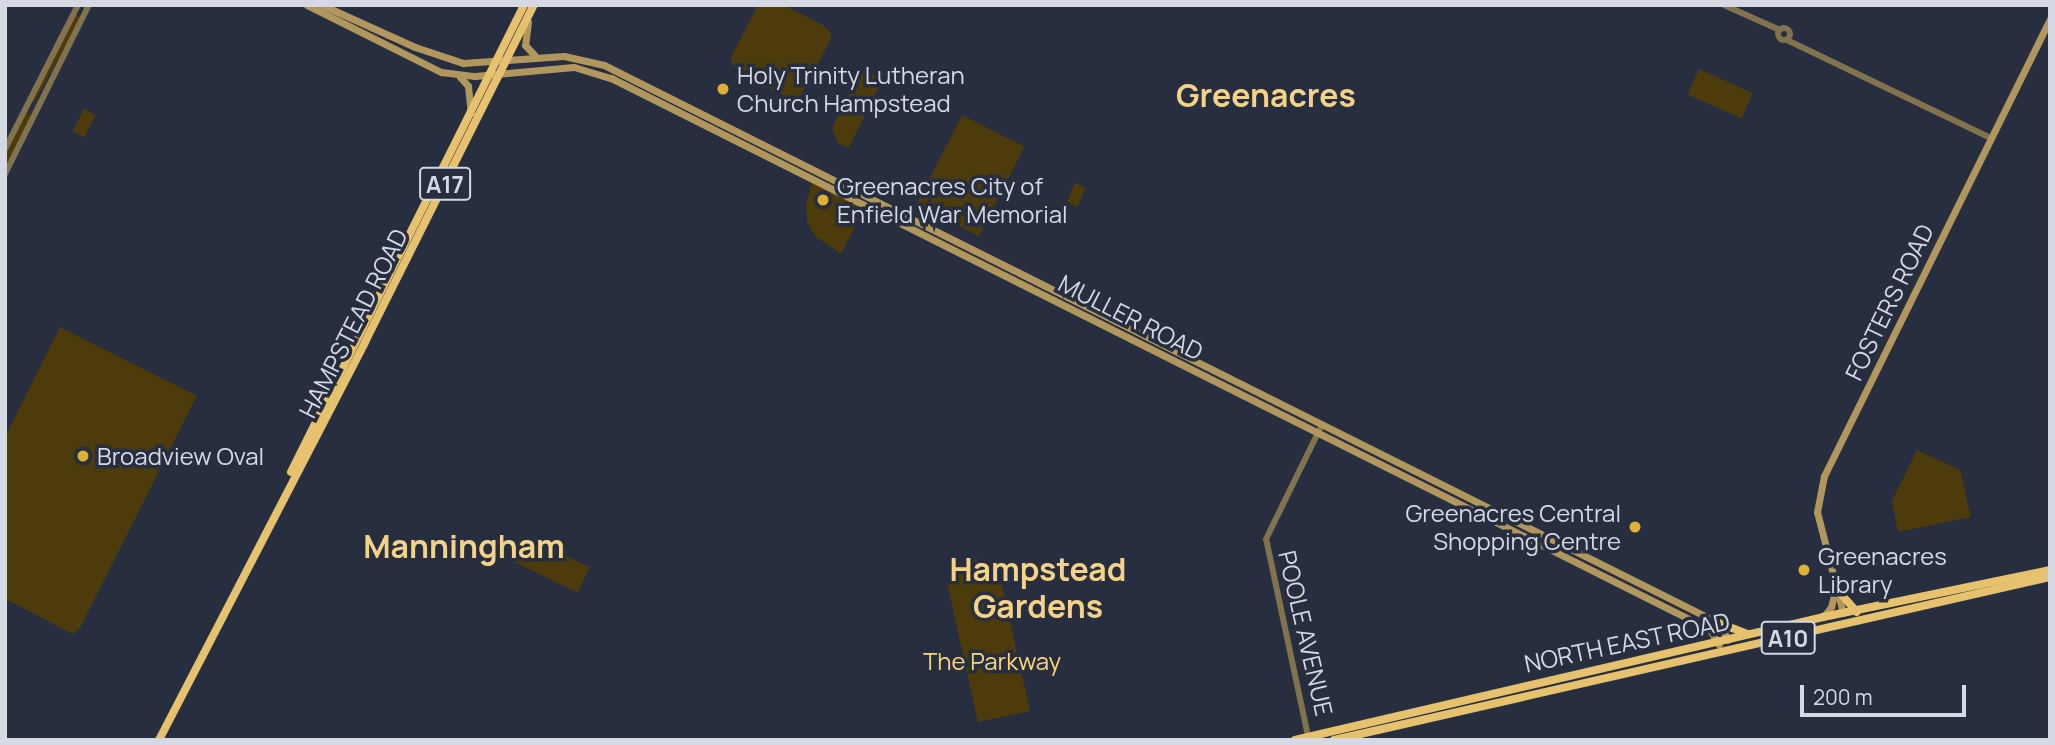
<!DOCTYPE html>
<html>
<head>
<meta charset="utf-8">
<style>
  body { margin:0 }
  #map { position:relative; width:2055px; height:745px; overflow:hidden; background:#262e3f; font-family:Manrope,sans-serif }
  div>[style] { position:absolute }
  .green>* { inset:0; background:#4d3b0c; transform-origin:0 0 }
  .tertiary>* { height:6px; margin:-3px; padding:0 3px; transform-origin:3px; border-radius:3px; background:#82724e }
  .tertiary>.ring { margin:-3px; padding:0; box-sizing:content-box; background:none; border:6px solid #82724e; border-radius:50% }
  .secondary>* { height:7px; margin:-3.5px; padding:0 3.5px; transform-origin:3.5px; border-radius:3.5px; background:#b1975e }
  .trunk>* { height:8px; margin:-4px; padding:0 4px; transform-origin:4px; border-radius:4px; background:#e6c26e }
  .dots>* { width:19px; height:19px; translate:-50% -50%; box-sizing:border-box; border:4px solid #262e3f; border-radius:50% }
  span { translate:-50% -50%; white-space:nowrap; text-align:center; line-height:1.15; -webkit-text-stroke:7px #262e3f; paint-order:stroke }
  .shield-label span { padding:2px 5px; background:#262e3f; border:2px solid; border-radius:5px; -webkit-text-stroke-width:0 }
  .shield-label { font-size:23px; color:#d4d9e4; font-weight:700 }
  .poi-label { font-size:24px; color:#d4d9e4 }
  .left { translate:0 -50%; text-align:left }
  .right { translate:-100% -50%; text-align:right }
  .street-label { font-size:24px; color:#d4d9e4 }
  .park-label { font-size:24px; color:#fed579 }
  .district-label { font-size:32px; color:#f4d389; font-weight:700 }
  .frame { position:absolute; inset:0; border:7px solid #d4d9e4; pointer-events:none }
  .scale { position:absolute; left:1800px; top:685px; width:166px; height:32px; box-sizing:border-box; border:4px solid #d4d9e4; border-top:0; padding-left:9px; font-size:21px; line-height:24px; white-space:nowrap; color:#d4d9e4; -webkit-text-stroke:5px #262e3f; paint-order:stroke }
</style>
</head>
<body>
<div id="map">
  <div class="green">
    <i style="clip-path:polygon(758px 5px,784px 5px,823px 25px,831px 33px,831px 39px,800px 96px,785px 96px,739px 73px,732px 63px,731px 57px)"></i>
    <i style="clip-path:polygon(77px 14px,80px 19px,34px 103px,32px 100px)"></i>
    <i style="left:1699px;top:69px;width:59px;height:28px;rotate:24deg"></i>
    <i style="clip-path:polygon(865px 72px,883px 78px,849px 148px,838px 143px,832px 128px,859px 75px)"></i>
    <i style="left:84px;top:109px;width:13px;height:25px;rotate:27deg"></i>
    <i style="clip-path:polygon(29px 113px,31px 117px,5px 168px,5px 153px,25px 115px)"></i>
    <i style="left:962px;top:115px;width:70px;height:100px;rotate:27deg"></i>
    <i style="clip-path:polygon(813px 179px,866px 206px,841px 254px,815px 236px,807px 222px,806px 204px)"></i>
    <i style="left:1075px;top:183px;width:12px;height:21px;rotate:24deg"></i>
    <i style="clip-path:polygon(60px 327px,197px 396px,80px 628px,73px 634px,5px 599px,5px 437px)"></i>
    <i style="clip-path:polygon(1917px 450px,1960px 470px,1971px 517px,1898px 532px,1892px 501px)"></i>
    <i style="left:525px;top:536px;width:72px;height:28px;rotate:26deg"></i>
    <i style="clip-path:polygon(968px 558px,987px 561px,1000px 576px,1030px 711px,978px 722px,948px 587px,950px 574px)"></i>
  </div>
  <div class="tertiary">
    <i style="left:1724px;top:5px;width:61px;rotate:24.1deg"></i>
    <i class="ring" style="left:1778px;top:28px;width:6px;height:6px"></i>
    <i style="left:1787px;top:40px;width:226px;rotate:25.7deg"></i>
    <i style="left:5px;top:149px;width:161px;rotate:-63.1deg"></i>
    <i style="left:5px;top:174px;width:189px;rotate:-63.6deg"></i>
    <i style="left:1308px;top:736px;width:201px;rotate:-102deg"></i>
    <i style="left:1266px;top:539px;width:123px;rotate:-63.9deg"></i>
  </div>
  <div class="secondary">
    <i style="left:307px;top:5px;width:150px;rotate:26.6deg"></i>
    <i style="left:441px;top:72px;width:34px;rotate:7deg"></i>
    <i style="left:475px;top:76px;width:99px;rotate:-5.2deg"></i>
    <i style="left:574px;top:67px;width:39px;rotate:17deg"></i>
    <i style="left:611px;top:78px;width:1213px;rotate:26.65deg"></i>
    <i style="left:1695px;top:622px;width:17px;rotate:28deg"></i>
    <i style="left:1710px;top:630px;width:17px;rotate:59deg"></i>
    <i style="left:322px;top:5px;width:102px;rotate:24.3deg"></i>
    <i style="left:415px;top:47px;width:51px;rotate:18.4deg"></i>
    <i style="left:463px;top:63px;width:101px;rotate:-4deg"></i>
    <i style="left:564px;top:56px;width:41px;rotate:12.7deg"></i>
    <i style="left:604px;top:65px;width:1247px;rotate:26.59deg"></i>
    <i style="left:1719px;top:623px;width:19px;rotate:62deg"></i>
    <i style="left:528px;top:22px;width:23px;rotate:97deg"></i>
    <i style="left:525px;top:45px;width:16px;rotate:47deg"></i>
    <i style="left:460px;top:77px;width:12px;rotate:48deg"></i>
    <i style="left:468px;top:86px;width:27px;rotate:84deg"></i>
    <i style="left:1843px;top:613px;width:104px;rotate:-104.4deg"></i>
    <i style="left:1817px;top:512px;width:37px;rotate:-79deg"></i>
    <i style="left:1824px;top:476px;width:510px;rotate:-63.69deg"></i>
    <i style="left:1823px;top:617px;width:13px;rotate:-51deg"></i>
    <i style="left:1831px;top:607px;width:16px;rotate:-76deg"></i>
  </div>
  <div class="trunk">
    <i style="left:291px;top:472px;width:522px;rotate:-63.48deg"></i>
    <i style="left:1835px;top:587px;width:33px;rotate:49deg"></i>
    <i style="left:1719px;top:623px;width:31px;rotate:21deg"></i>
    <i style="left:159px;top:740px;width:448px;rotate:-62.6deg"></i>
    <i style="left:365px;top:342px;width:377px;rotate:-63.4deg"></i>
    <i style="left:1295px;top:740px;width:542px;rotate:-13.11deg"></i>
    <i style="left:1823px;top:617px;width:232px;rotate:-11.7deg"></i>
    <i style="left:1334px;top:740px;width:734px;rotate:-12.83deg"></i>
  </div>
  <div class="dots">
    <i style="left:723px;top:89px;background:#e0b034"></i>
    <i style="left:823px;top:200px;background:#e0b034"></i>
    <i style="left:83px;top:456px;background:#e0b034"></i>
    <i style="left:1635px;top:527px;background:#e0b034"></i>
    <i style="left:1804px;top:570px;background:#e0b034"></i>
  </div>
  <div class="shield-label">
    <span style="left:445px;top:184px">A17</span>
    <span style="left:1788px;top:638px">A10</span>
  </div>
  <div class="poi-label">
    <span class="left" style="left:737px;top:89px">Holy Trinity Lutheran<br>Church Hampstead</span>
    <span class="left" style="left:837px;top:200px">Greenacres City of<br>Enfield War Memorial</span>
    <span class="left" style="left:97px;top:456px">Broadview Oval</span>
    <span class="right" style="left:1621px;top:527px">Greenacres Central<br>Shopping Centre</span>
    <span class="left" style="left:1818px;top:570px">Greenacres<br>Library</span>
  </div>
  <div class="street-label">
    <span style="left:1889px;top:302px;rotate:-64deg">FOSTERS ROAD</span>
    <span style="left:1131px;top:317px;rotate:27deg">MULLER ROAD</span>
    <span style="left:353px;top:323px;rotate:-63deg">HAMPSTEAD ROAD</span>
    <span style="left:1306px;top:633px;rotate:77deg">POOLE AVENUE</span>
    <span style="left:1627px;top:642px;rotate:-12deg">NORTH EAST ROAD</span>
  </div>
  <div class="park-label">
    <span style="left:992px;top:661px">The Parkway</span>
  </div>
  <div class="district-label">
    <span style="left:1266px;top:95px">Greenacres</span>
    <span style="left:464px;top:546px">Manningham</span>
    <span style="left:1038px;top:588px">Hampstead<br>Gardens</span>
  </div>
  <div class="frame"></div>
  <div class="scale">200 m</div>
</div>
</body>
</html>
